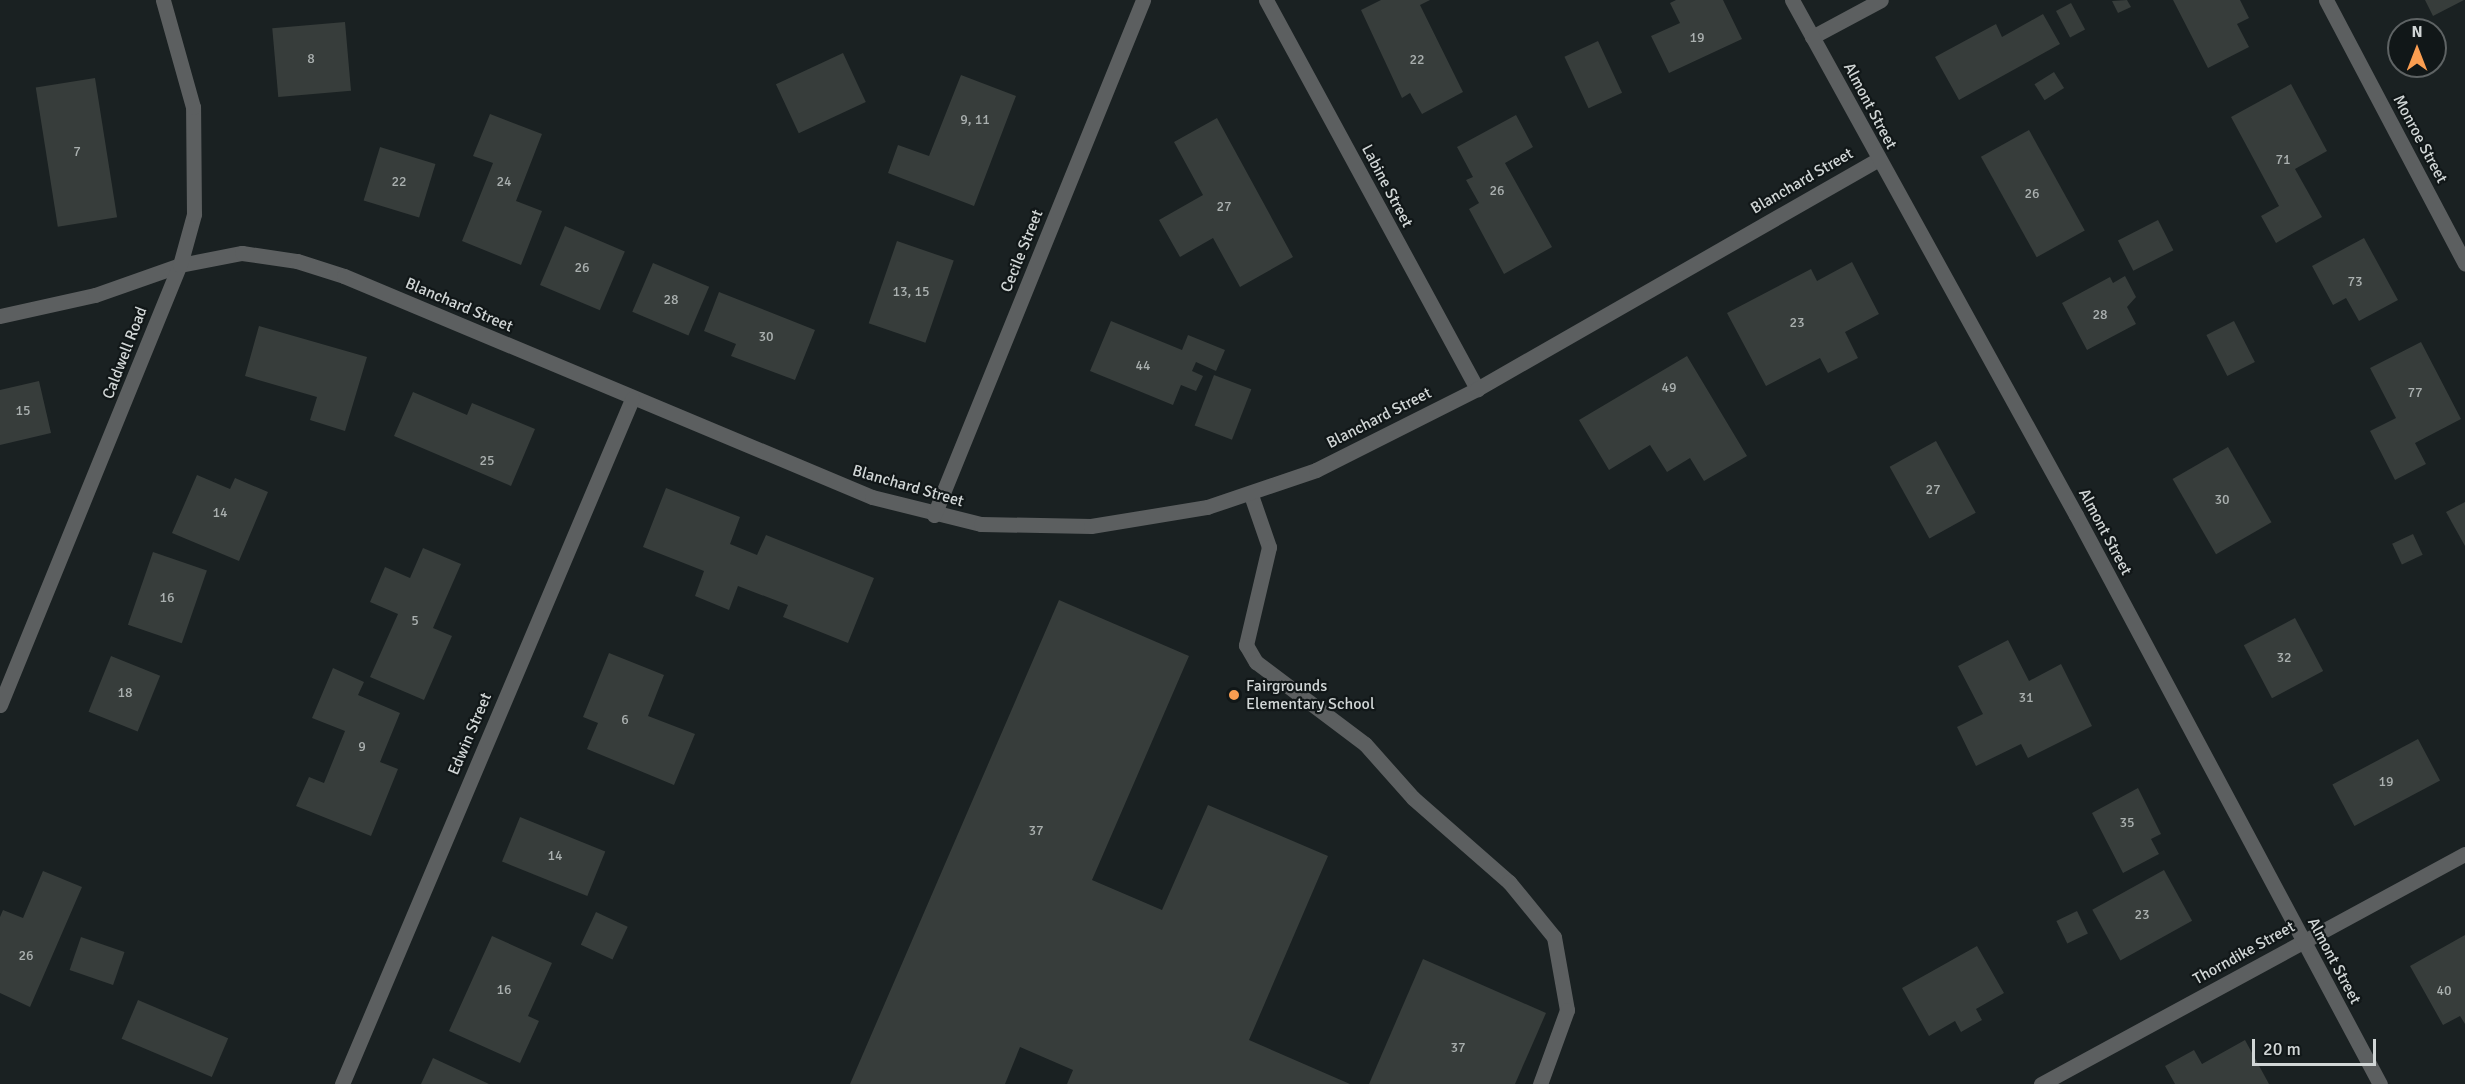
<!DOCTYPE html>
<html>
<head>
<meta charset="utf-8">
<style>
  body { margin:0 }
  #map { position:relative; width:2465px; height:1084px; overflow:hidden; background:#1a2122; font-family:Signika,sans-serif }
  div>[style] { position:absolute }
  .building>* { inset:0; background:#373d3b; transform-origin:0 0 }
  .service>* { height:15px; margin:-7.5px; padding:0 7.5px; transform-origin:7.5px; border-radius:7.5px; background:#5c5f60 }
  .minor>* { height:15px; margin:-7.5px; padding:0 7.5px; transform-origin:7.5px; border-radius:7.5px; background:#5c5f60 }
  .tertiary>* { height:15px; margin:-7.5px; padding:0 7.5px; transform-origin:7.5px; border-radius:7.5px; background:#5c5f60 }
  .dots>* { width:16px; height:16px; translate:-50% -50%; box-sizing:border-box; border:3px solid #111718; border-radius:50% }
  span { translate:-50% -50%; white-space:nowrap; text-align:center; line-height:1.15; -webkit-text-stroke:4.5px #111718; paint-order:stroke }
  .number-label { font-size:14px; color:#aab0af }
  .number-label span { -webkit-text-stroke-width:0 }
  .street-label { font-size:16px; color:#d1d6d6 }
  .poi-label { font-size:16px; color:#d1d6d6 }
  .left { translate:0 -50%; text-align:left }
  .north { position:absolute; left:2387px; top:18px; width:60px; height:60px; box-sizing:border-box; background:#111718; border:2px solid #5e6364; border-radius:50%; rotate:0deg; font-size:16px; font-weight:700; line-height:24px; text-align:center; color:#d1d6d6 }
  .north::after { content:''; display:block; margin:auto; width:21px; height:27px; background:#fb9e51; clip-path:polygon(50% 0,100% 100%,50% 72%,0 100%) }
  .scale { position:absolute; left:2252px; top:1039px; width:124px; height:27px; box-sizing:border-box; border:3px solid #d1d6d6; border-top:0; padding-left:8px; font-size:18px; line-height:21px; white-space:nowrap; color:#d1d6d6; -webkit-text-stroke:4px #111718; paint-order:stroke }
</style>
</head>
<body>
<div id="map">
  <div class="building">
    <i style="clip-path:polygon(1381px 0,1430px 0,1420px 5px,1463px 92px,1422px 114px,1410px 93px,1402px 98px,1361px 10px)"></i>
    <i style="clip-path:polygon(1676px 0,1723px 0,1742px 39px,1669px 73px,1651px 36px,1680px 23px,1670px 3px)"></i>
    <i style="clip-path:polygon(2127px 0,2131px 7px,2118px 13px,2112px 1px)"></i>
    <i style="clip-path:polygon(2173px 0,2240px 0,2249px 18px,2237px 24px,2249px 47px,2208px 68px)"></i>
    <i style="clip-path:polygon(2425px 0,2464px 0,2433px 16px)"></i>
    <i style="left:2071px;top:3px;width:30px;height:17px;rotate:62deg"></i>
    <i style="clip-path:polygon(2043px 14px,2060px 44px,1959px 100px,1935px 57px,1996px 24px,2002px 37px)"></i>
    <i style="left:345px;top:22px;width:69px;height:73px;rotate:85deg"></i>
    <i style="left:1598px;top:41px;width:57px;height:37px;rotate:65deg"></i>
    <i style="left:843px;top:53px;width:54px;height:74px;rotate:65deg"></i>
    <i style="left:2054px;top:72px;width:19px;height:23px;rotate:58deg"></i>
    <i style="clip-path:polygon(961px 75px,1016px 96px,974px 206px,888px 173px,898px 145px,929px 156px)"></i>
    <i style="left:95px;top:78px;width:141px;height:60px;rotate:81deg"></i>
    <i style="clip-path:polygon(2291px 84px,2327px 151px,2295px 169px,2322px 217px,2276px 243px,2261px 216px,2279px 206px,2231px 117px)"></i>
    <i style="clip-path:polygon(490px 114px,542px 134px,516px 201px,542px 211px,521px 265px,462px 241px,493px 163px,473px 156px)"></i>
    <i style="clip-path:polygon(1516px 115px,1533px 147px,1505px 163px,1552px 247px,1504px 274px,1469px 209px,1479px 203px,1466px 180px,1473px 177px,1457px 147px)"></i>
    <i style="clip-path:polygon(1217px 118px,1293px 257px,1240px 287px,1213px 238px,1180px 257px,1159px 220px,1203px 195px,1174px 142px)"></i>
    <i style="left:2029px;top:130px;width:115px;height:55px;rotate:61deg"></i>
    <i style="left:380px;top:147px;width:58px;height:56px;rotate:17deg"></i>
    <i style="left:2158px;top:220px;width:34px;height:45px;rotate:63deg"></i>
    <i style="left:565px;top:226px;width:65px;height:64px;rotate:23deg"></i>
    <i style="clip-path:polygon(2364px 238px,2398px 300px,2359px 321px,2346px 298px,2333px 305px,2312px 266px)"></i>
    <i style="left:897px;top:241px;width:60px;height:87px;rotate:19deg"></i>
    <i style="clip-path:polygon(1852px 262px,1879px 314px,1845px 332px,1858px 358px,1828px 373px,1820px 358px,1766px 386px,1727px 313px,1811px 269px,1817px 281px)"></i>
    <i style="left:653px;top:263px;width:61px;height:53px;rotate:23deg"></i>
    <i style="clip-path:polygon(2125px 276px,2136px 297px,2127px 307px,2136px 324px,2087px 350px,2062px 303px,2110px 277px,2113px 283px)"></i>
    <i style="clip-path:polygon(719px 292px,815px 330px,795px 380px,731px 356px,736px 344px,704px 331px)"></i>
    <i style="clip-path:polygon(1111px 321px,1182px 350px,1188px 335px,1225px 350px,1216px 371px,1196px 362px,1192px 371px,1203px 376px,1196px 391px,1181px 385px,1173px 405px,1090px 371px)"></i>
    <i style="left:2234px;top:321px;width:46px;height:31px;rotate:63deg"></i>
    <i style="clip-path:polygon(259px 326px,367px 357px,345px 431px,310px 420px,317px 397px,245px 376px)"></i>
    <i style="clip-path:polygon(2421px 342px,2461px 419px,2415px 443px,2426px 464px,2395px 480px,2370px 431px,2396px 418px,2370px 368px)"></i>
    <i style="clip-path:polygon(1687px 356px,1747px 456px,1704px 481px,1690px 458px,1667px 472px,1650px 445px,1609px 470px,1579px 420px)"></i>
    <i style="left:1214px;top:375px;width:40px;height:54px;rotate:21deg"></i>
    <i style="clip-path:polygon(39px 381px,51px 433px,0 445px,0 390px)"></i>
    <i style="clip-path:polygon(413px 392px,467px 415px,472px 403px,535px 429px,511px 486px,394px 436px)"></i>
    <i style="left:1936px;top:441px;width:82px;height:53px;rotate:61deg"></i>
    <i style="left:2228px;top:447px;width:87px;height:64px;rotate:60deg"></i>
    <i style="clip-path:polygon(197px 475px,230px 489px,235px 478px,268px 492px,239px 561px,172px 533px)"></i>
    <i style="clip-path:polygon(666px 488px,740px 517px,730px 544px,757px 555px,766px 535px,874px 578px,848px 643px,783px 617px,788px 605px,738px 586px,729px 610px,695px 596px,704px 571px,643px 547px)"></i>
    <i style="clip-path:polygon(2465px 502px,2465px 546px,2446px 512px)"></i>
    <i style="left:2413px;top:534px;width:23px;height:23px;rotate:65deg"></i>
    <i style="clip-path:polygon(423px 548px,461px 564px,433px 628px,452px 636px,424px 700px,370px 677px,398px 614px,370px 602px,385px 567px,410px 578px)"></i>
    <i style="left:153px;top:552px;width:57px;height:77px;rotate:19deg"></i>
    <i style="clip-path:polygon(1059px 600px,1189px 656px,1092px 880px,1162px 910px,1208px 805px,1328px 856px,1249px 1040px,1350px 1084px,1067px 1084px,1073px 1070px,1020px 1047px,1005px 1084px,850px 1084px)"></i>
    <i style="left:2295px;top:618px;width:60px;height:58px;rotate:62deg"></i>
    <i style="clip-path:polygon(2008px 640px,2029px 681px,2061px 664px,2092px 726px,2028px 758px,2021px 744px,1976px 766px,1957px 727px,1983px 714px,1958px 666px)"></i>
    <i style="clip-path:polygon(609px 653px,664px 675px,648px 716px,695px 734px,674px 785px,587px 749px,598px 723px,583px 717px)"></i>
    <i style="left:111px;top:656px;width:53px;height:60px;rotate:22deg"></i>
    <i style="clip-path:polygon(333px 668px,364px 682px,358px 695px,400px 713px,380px 762px,398px 769px,371px 836px,296px 806px,309px 777px,324px 783px,345px 731px,312px 718px)"></i>
    <i style="left:2418px;top:739px;width:47px;height:97px;rotate:62deg"></i>
    <i style="clip-path:polygon(2138px 788px,2161px 834px,2151px 839px,2159px 854px,2123px 873px,2092px 813px)"></i>
    <i style="left:520px;top:817px;width:92px;height:48px;rotate:22deg"></i>
    <i style="left:2164px;top:870px;width:58px;height:82px;rotate:61deg"></i>
    <i style="clip-path:polygon(43px 871px,82px 887px,30px 1007px,0 993px,0 917px,3px 910px,23px 918px)"></i>
    <i style="left:2077px;top:911px;width:25px;height:23px;rotate:64deg"></i>
    <i style="left:596px;top:912px;width:35px;height:36px;rotate:25deg"></i>
    <i style="clip-path:polygon(2465px 935px,2465px 1024px,2460px 1016px,2443px 1025px,2410px 966px)"></i>
    <i style="clip-path:polygon(492px 936px,552px 963px,528px 1016px,539px 1021px,520px 1063px,449px 1031px)"></i>
    <i style="left:81px;top:937px;width:46px;height:35px;rotate:19deg"></i>
    <i style="clip-path:polygon(1977px 946px,2004px 993px,1976px 1009px,1982px 1020px,1961px 1032px,1955px 1021px,1929px 1036px,1902px 988px)"></i>
    <i style="clip-path:polygon(1423px 959px,1546px 1013px,1515px 1084px,1369px 1084px)"></i>
    <i style="left:138px;top:1000px;width:98px;height:42px;rotate:23deg"></i>
    <i style="clip-path:polygon(2245px 1040px,2269px 1084px,2175px 1084px,2165px 1066px,2194px 1050px,2202px 1064px)"></i>
    <i style="clip-path:polygon(433px 1058px,489px 1084px,421px 1084px)"></i>
  </div>
  <div class="service">
    <i style="left:1251px;top:495px;width:55px;rotate:70.9deg"></i>
    <i style="left:1269px;top:547px;width:101px;rotate:103.2deg"></i>
    <i style="left:1246px;top:645px;width:20px;rotate:60deg"></i>
    <i style="left:1256px;top:662px;width:136px;rotate:37deg"></i>
    <i style="left:1365px;top:744px;width:72px;rotate:48.4deg"></i>
    <i style="left:1413px;top:798px;width:128px;rotate:41.2deg"></i>
    <i style="left:1509px;top:882px;width:71px;rotate:50.7deg"></i>
    <i style="left:1554px;top:937px;width:74px;rotate:79.9deg"></i>
    <i style="left:1567px;top:1010px;width:79px;rotate:110deg"></i>
  </div>
  <div class="minor">
    <i style="left:1266px;top:0;width:443px;rotate:61.5deg"></i>
    <i style="left:2326px;top:0;width:298px;rotate:62.2deg"></i>
    <i style="left:1812px;top:37px;width:78px;rotate:-28.2deg"></i>
    <i style="left:0;top:316px;width:97px;rotate:-12.5deg"></i>
    <i style="left:95px;top:295px;width:90px;rotate:-19.4deg"></i>
    <i style="left:180px;top:265px;width:63px;rotate:-11deg"></i>
    <i style="left:242px;top:253px;width:56px;rotate:8.3deg"></i>
    <i style="left:297px;top:261px;width:49px;rotate:17.7deg"></i>
    <i style="left:344px;top:276px;width:572px;rotate:22.71deg"></i>
    <i style="left:872px;top:497px;width:112px;rotate:13.9deg"></i>
    <i style="left:981px;top:524px;width:110px;rotate:1deg"></i>
    <i style="left:1091px;top:526px;width:118px;rotate:-9.3deg"></i>
    <i style="left:1207px;top:507px;width:115px;rotate:-18.7deg"></i>
    <i style="left:1316px;top:470px;width:180px;rotate:-26.7deg"></i>
    <i style="left:1477px;top:389px;width:462px;rotate:-29.8deg"></i>
    <i style="left:934px;top:515px;width:556px;rotate:-67.91deg"></i>
    <i style="left:0;top:705px;width:475px;rotate:-67.8deg"></i>
    <i style="left:180px;top:265px;width:53px;rotate:-74.6deg"></i>
    <i style="left:194px;top:214px;width:107px;rotate:-90.5deg"></i>
    <i style="left:193px;top:107px;width:111px;rotate:-105.7deg"></i>
    <i style="left:342px;top:1084px;width:744px;rotate:-67.05deg"></i>
    <i style="left:2041px;top:1084px;width:482px;rotate:-28.5deg"></i>
  </div>
  <div class="tertiary">
    <i style="left:1792px;top:0;width:588px;rotate:61.13deg"></i>
    <i style="left:2076px;top:515px;width:645px;rotate:61.89deg"></i>
  </div>
  <div class="dots">
    <i style="left:1234px;top:695px;background:#fb9e51"></i>
  </div>
  <div class="number-label">
    <span style="left:1697px;top:38px">19</span>
    <span style="left:311px;top:59px">8</span>
    <span style="left:1417px;top:60px">22</span>
    <span style="left:975px;top:120px">9, 11</span>
    <span style="left:77px;top:152px">7</span>
    <span style="left:2283px;top:160px">71</span>
    <span style="left:399px;top:182px">22</span>
    <span style="left:504px;top:182px">24</span>
    <span style="left:1497px;top:191px">26</span>
    <span style="left:2032px;top:194px">26</span>
    <span style="left:1224px;top:207px">27</span>
    <span style="left:582px;top:268px">26</span>
    <span style="left:2355px;top:282px">73</span>
    <span style="left:911px;top:292px">13, 15</span>
    <span style="left:671px;top:300px">28</span>
    <span style="left:2100px;top:315px">28</span>
    <span style="left:1797px;top:323px">23</span>
    <span style="left:766px;top:337px">30</span>
    <span style="left:1143px;top:366px">44</span>
    <span style="left:1669px;top:388px">49</span>
    <span style="left:2415px;top:393px">77</span>
    <span style="left:23px;top:411px">15</span>
    <span style="left:487px;top:461px">25</span>
    <span style="left:1933px;top:490px">27</span>
    <span style="left:2222px;top:500px">30</span>
    <span style="left:220px;top:513px">14</span>
    <span style="left:167px;top:598px">16</span>
    <span style="left:415px;top:621px">5</span>
    <span style="left:2284px;top:658px">32</span>
    <span style="left:125px;top:693px">18</span>
    <span style="left:2026px;top:698px">31</span>
    <span style="left:625px;top:720px">6</span>
    <span style="left:362px;top:747px">9</span>
    <span style="left:2386px;top:782px">19</span>
    <span style="left:2127px;top:823px">35</span>
    <span style="left:1036px;top:831px">37</span>
    <span style="left:555px;top:856px">14</span>
    <span style="left:2142px;top:915px">23</span>
    <span style="left:26px;top:956px">26</span>
    <span style="left:504px;top:990px">16</span>
    <span style="left:2444px;top:991px">40</span>
    <span style="left:1458px;top:1048px">37</span>
  </div>
  <div class="street-label">
    <span style="left:1870px;top:106px;rotate:62deg">Almont Street</span>
    <span style="left:2420px;top:139px;rotate:62deg">Monroe Street</span>
    <span style="left:1802px;top:181px;rotate:-30deg">Blanchard Street</span>
    <span style="left:1387px;top:186px;rotate:62deg">Labine Street</span>
    <span style="left:1022px;top:251px;rotate:-68deg">Cecile Street</span>
    <span style="left:459px;top:305px;rotate:23deg">Blanchard Street</span>
    <span style="left:125px;top:353px;rotate:-69deg">Caldwell Road</span>
    <span style="left:1379px;top:418px;rotate:-27deg">Blanchard Street</span>
    <span style="left:908px;top:486px;rotate:16deg">Blanchard Street</span>
    <span style="left:2105px;top:532px;rotate:62deg">Almont Street</span>
    <span style="left:470px;top:734px;rotate:-67deg">Edwin Street</span>
    <span style="left:2244px;top:953px;rotate:-29deg">Thorndike Street</span>
    <span style="left:2334px;top:961px;rotate:62deg">Almont Street</span>
  </div>
  <div class="poi-label">
    <span class="left" style="left:1246px;top:695px">Fairgrounds<br>Elementary School</span>
  </div>
  <div class="north">N</div>
  <div class="scale">20 m</div>
</div>
</body>
</html>
